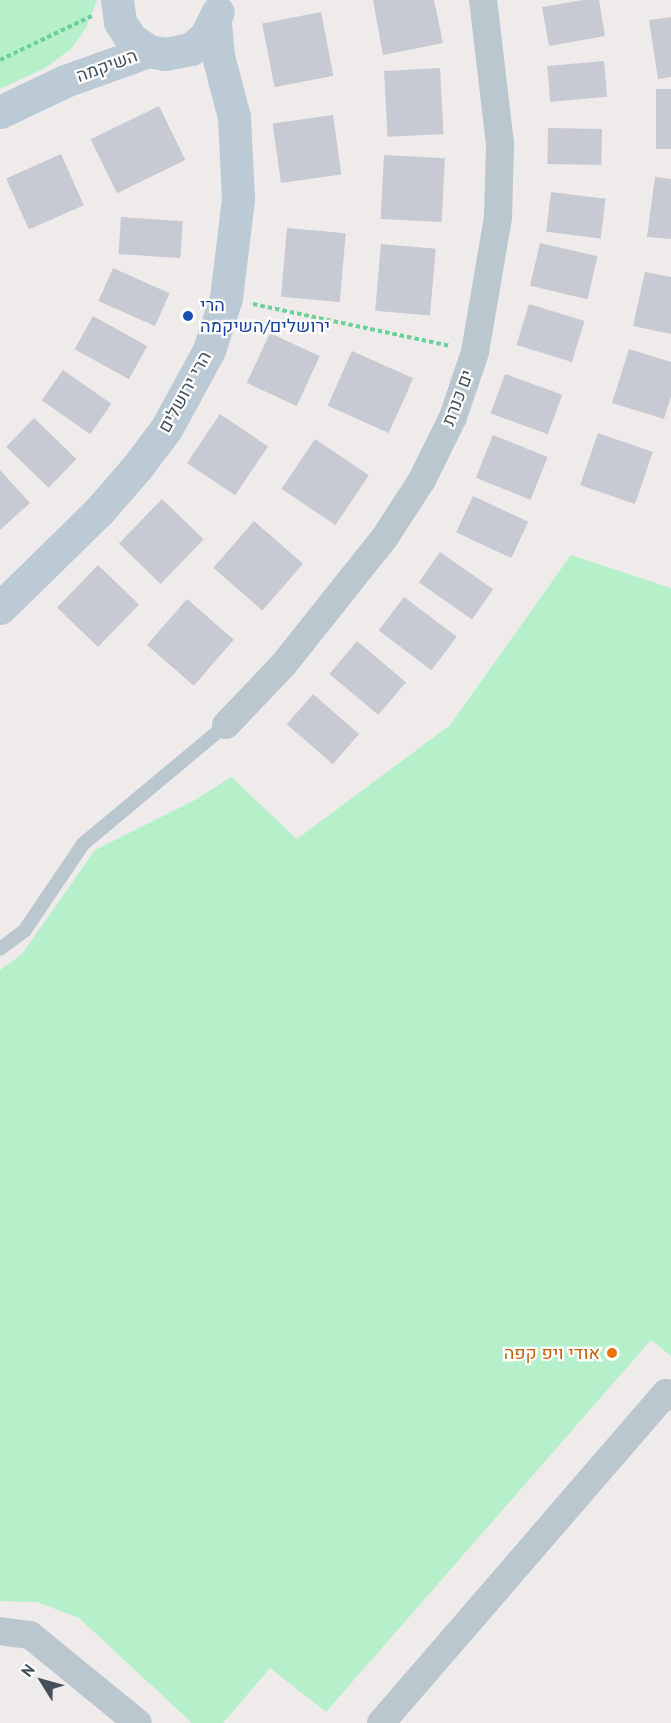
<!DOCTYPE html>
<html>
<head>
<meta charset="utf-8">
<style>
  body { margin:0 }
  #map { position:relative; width:671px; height:1723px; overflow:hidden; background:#efebeb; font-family:"PT Sans",Heebo,sans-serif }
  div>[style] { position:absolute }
  .green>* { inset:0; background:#b5f0ca }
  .building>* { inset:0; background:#c7cad2; transform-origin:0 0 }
  .path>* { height:4px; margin-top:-2px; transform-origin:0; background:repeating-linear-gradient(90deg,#6cd09b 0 4.5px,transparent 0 7.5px) }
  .lane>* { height:14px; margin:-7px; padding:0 7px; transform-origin:7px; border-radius:7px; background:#bbc7cf }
  .street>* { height:28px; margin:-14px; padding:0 14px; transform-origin:14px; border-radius:14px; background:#bbc7cf }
  .secondary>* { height:33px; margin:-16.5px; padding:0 16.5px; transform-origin:16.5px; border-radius:16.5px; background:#bccad6 }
  .dots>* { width:16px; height:16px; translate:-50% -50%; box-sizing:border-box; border:3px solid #fff; border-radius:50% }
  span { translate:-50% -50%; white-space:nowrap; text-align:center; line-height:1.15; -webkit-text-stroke:4.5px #fff; paint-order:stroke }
  .street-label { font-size:18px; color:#43505a }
  .transit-label { font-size:18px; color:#164399 }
  .left { translate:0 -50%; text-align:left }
  .food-label { font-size:18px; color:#c56008 }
  .right { translate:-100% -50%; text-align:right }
  .north { position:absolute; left:12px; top:1651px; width:60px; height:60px; -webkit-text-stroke:4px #fff; paint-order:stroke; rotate:307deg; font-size:16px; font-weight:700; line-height:24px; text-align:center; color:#43505a }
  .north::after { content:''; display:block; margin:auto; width:21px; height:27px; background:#43505a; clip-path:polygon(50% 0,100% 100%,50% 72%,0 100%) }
</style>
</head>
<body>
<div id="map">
  <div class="green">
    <i style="clip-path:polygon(0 0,97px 0,86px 28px,71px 49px,45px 68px,0 89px)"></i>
    <i style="clip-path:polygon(571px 555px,671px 588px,671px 1356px,651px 1340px,326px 1712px,270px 1668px,223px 1723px,192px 1723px,79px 1618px,37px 1602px,0 1601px,0 970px,22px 954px,95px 850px,195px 800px,231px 777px,297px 839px,450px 725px)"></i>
  </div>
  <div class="building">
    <i style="clip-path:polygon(373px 0,434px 0,443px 43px,383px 55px)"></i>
    <i style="clip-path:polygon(583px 0,599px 0,605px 36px,549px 46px,542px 7px)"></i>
    <i style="left:321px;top:12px;width:65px;height:60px;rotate:79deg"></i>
    <i style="clip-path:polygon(671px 17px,671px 77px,658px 79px,649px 20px)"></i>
    <i style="left:604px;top:61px;width:36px;height:57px;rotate:85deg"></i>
    <i style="left:440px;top:68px;width:66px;height:56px;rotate:87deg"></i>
    <i style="left:656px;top:89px;width:15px;height:60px"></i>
    <i style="left:159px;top:106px;width:60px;height:76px;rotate:64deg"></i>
    <i style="left:333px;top:115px;width:60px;height:61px;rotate:82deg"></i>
    <i style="left:548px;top:128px;width:54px;height:36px;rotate:1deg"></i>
    <i style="left:61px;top:154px;width:56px;height:60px;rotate:66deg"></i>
    <i style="left:384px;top:155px;width:61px;height:64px;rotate:3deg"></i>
    <i style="clip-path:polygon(655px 177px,671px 179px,671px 239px,647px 237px)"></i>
    <i style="left:551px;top:192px;width:55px;height:40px;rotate:7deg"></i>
    <i style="left:121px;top:217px;width:62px;height:37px;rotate:4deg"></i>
    <i style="left:287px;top:228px;width:59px;height:69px;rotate:5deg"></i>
    <i style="left:540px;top:243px;width:59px;height:44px;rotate:13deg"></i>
    <i style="left:381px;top:244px;width:55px;height:67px;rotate:5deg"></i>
    <i style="left:113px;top:268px;width:62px;height:36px;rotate:24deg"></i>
    <i style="clip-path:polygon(645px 272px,671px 277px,671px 334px,633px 326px)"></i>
    <i style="left:529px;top:304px;width:58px;height:43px;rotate:17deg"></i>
    <i style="left:93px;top:316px;width:62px;height:38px;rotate:29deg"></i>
    <i style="left:270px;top:333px;width:55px;height:55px;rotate:25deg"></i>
    <i style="clip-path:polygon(629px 349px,671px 362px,671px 396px,664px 419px,612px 403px)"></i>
    <i style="left:352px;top:351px;width:67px;height:60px;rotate:24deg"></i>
    <i style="left:63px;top:370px;width:59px;height:37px;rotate:35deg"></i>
    <i style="left:505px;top:374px;width:61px;height:42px;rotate:20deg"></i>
    <i style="left:220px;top:414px;width:58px;height:59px;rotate:34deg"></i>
    <i style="left:34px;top:418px;width:59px;height:40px;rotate:44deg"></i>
    <i style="left:598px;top:433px;width:58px;height:55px;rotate:19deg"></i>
    <i style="left:493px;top:435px;width:59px;height:46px;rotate:22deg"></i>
    <i style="left:315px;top:439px;width:65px;height:60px;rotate:34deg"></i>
    <i style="clip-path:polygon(0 470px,30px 503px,0 530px)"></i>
    <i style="left:473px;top:496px;width:61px;height:40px;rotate:25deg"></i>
    <i style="left:162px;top:499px;width:58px;height:62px;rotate:44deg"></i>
    <i style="left:254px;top:521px;width:65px;height:62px;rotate:41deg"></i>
    <i style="left:440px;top:552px;width:65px;height:37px;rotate:35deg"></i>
    <i style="left:98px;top:565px;width:57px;height:59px;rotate:44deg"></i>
    <i style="left:404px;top:597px;width:66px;height:42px;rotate:37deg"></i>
    <i style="left:187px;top:599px;width:62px;height:61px;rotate:41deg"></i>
    <i style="left:357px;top:641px;width:64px;height:43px;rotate:40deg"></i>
    <i style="left:313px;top:694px;width:61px;height:40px;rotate:41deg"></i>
  </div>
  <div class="path">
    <i style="left:0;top:60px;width:102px;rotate:-25.6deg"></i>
    <i style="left:253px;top:304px;width:202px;rotate:12deg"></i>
  </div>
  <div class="lane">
    <i style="left:0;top:949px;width:31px;rotate:-37deg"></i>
    <i style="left:25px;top:930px;width:104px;rotate:-56deg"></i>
    <i style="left:83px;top:844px;width:186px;rotate:-39.8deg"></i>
  </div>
  <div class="street">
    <i style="left:226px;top:725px;width:84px;rotate:-46.4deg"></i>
    <i style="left:284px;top:664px;width:162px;rotate:-51.5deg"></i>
    <i style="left:385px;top:537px;width:68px;rotate:-57deg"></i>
    <i style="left:422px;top:480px;width:70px;rotate:-63.8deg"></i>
    <i style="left:453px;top:417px;width:69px;rotate:-71.3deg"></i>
    <i style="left:475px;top:352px;width:137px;rotate:-80.3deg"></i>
    <i style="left:498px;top:217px;width:73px;rotate:-88.4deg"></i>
    <i style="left:500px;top:144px;width:145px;rotate:-96.7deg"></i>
    <i style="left:0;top:1631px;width:30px;rotate:8deg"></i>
    <i style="left:30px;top:1635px;width:139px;rotate:39.2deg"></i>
    <i style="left:381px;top:1723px;width:436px;rotate:-49.2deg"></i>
    <i style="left:666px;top:1393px;width:6px;rotate:39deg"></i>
  </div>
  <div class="secondary">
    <i style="left:117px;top:0;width:22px;rotate:82deg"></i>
    <i style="left:120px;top:22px;width:20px;rotate:57deg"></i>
    <i style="left:131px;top:39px;width:22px;rotate:34deg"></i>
    <i style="left:149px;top:51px;width:16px;rotate:11deg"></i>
    <i style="left:165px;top:54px;width:26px;rotate:-11deg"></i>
    <i style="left:191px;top:49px;width:18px;rotate:-41deg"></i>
    <i style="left:205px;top:37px;width:28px;rotate:-63deg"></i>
    <i style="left:0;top:112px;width:72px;rotate:-25.5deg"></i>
    <i style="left:65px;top:81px;width:89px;rotate:-19.7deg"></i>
    <i style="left:0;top:608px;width:140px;rotate:-44.4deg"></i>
    <i style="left:100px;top:510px;width:58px;rotate:-49.2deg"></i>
    <i style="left:138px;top:466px;width:46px;rotate:-52.9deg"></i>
    <i style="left:166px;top:429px;width:90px;rotate:-61.4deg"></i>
    <i style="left:209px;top:350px;width:55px;rotate:-71.9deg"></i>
    <i style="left:226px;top:298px;width:100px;rotate:-83.1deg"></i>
    <i style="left:238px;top:199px;width:82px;rotate:-92.8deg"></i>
    <i style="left:234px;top:117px;width:63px;rotate:-104.7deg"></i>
    <i style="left:218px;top:56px;width:36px;rotate:-95deg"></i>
  </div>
  <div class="dots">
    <i style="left:188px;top:316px;background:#1a4fb4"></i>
    <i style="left:612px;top:1353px;background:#e8710a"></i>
  </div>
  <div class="street-label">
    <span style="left:107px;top:66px;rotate:-20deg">השיקמה</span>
    <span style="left:185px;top:392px;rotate:-61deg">הרי ירושלים</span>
    <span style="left:458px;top:398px;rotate:-69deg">ים כנרת</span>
  </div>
  <div class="transit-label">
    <span class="left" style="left:200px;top:316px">הרי<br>ירושלים/השיקמה</span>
  </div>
  <div class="food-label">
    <span class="right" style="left:600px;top:1353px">אודי ויפ קפה</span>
  </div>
  <div class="north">N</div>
</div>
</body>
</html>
